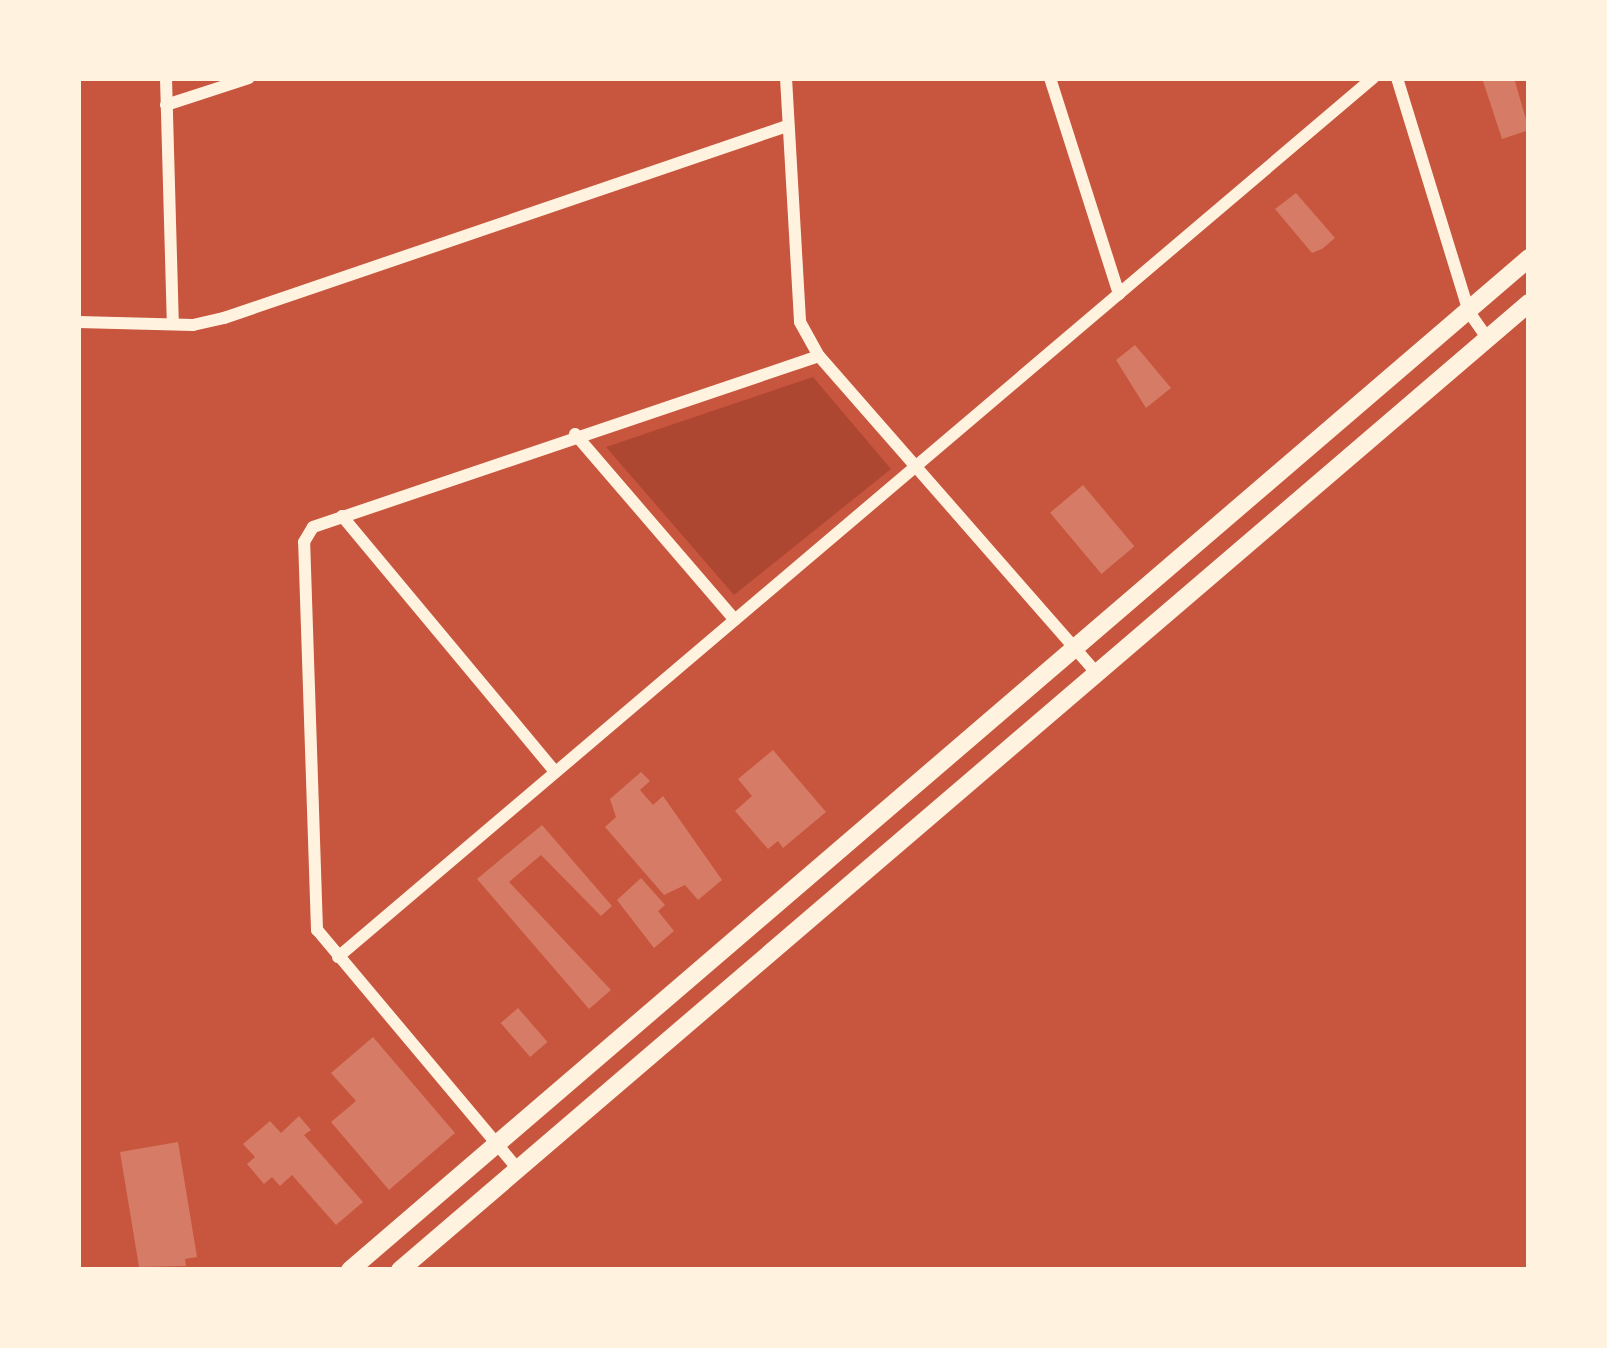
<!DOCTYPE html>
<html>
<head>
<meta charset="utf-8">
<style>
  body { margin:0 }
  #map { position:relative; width:1607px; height:1348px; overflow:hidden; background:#c8553d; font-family:Cabin,sans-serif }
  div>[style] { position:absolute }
  .green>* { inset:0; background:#ae4732 }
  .building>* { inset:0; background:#d67c66; transform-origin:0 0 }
  .minor>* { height:12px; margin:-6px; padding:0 6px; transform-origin:6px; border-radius:6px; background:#fff3e0 }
  .primary>* { height:18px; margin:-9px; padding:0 9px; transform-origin:9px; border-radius:9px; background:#fff3e0 }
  span { translate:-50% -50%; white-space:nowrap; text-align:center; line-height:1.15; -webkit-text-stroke:10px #fff3e0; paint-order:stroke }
  .frame { position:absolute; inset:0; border:81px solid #fff3e0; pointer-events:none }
</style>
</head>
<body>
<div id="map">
  <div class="green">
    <i style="clip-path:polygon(813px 377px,891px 469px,734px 595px,606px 447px)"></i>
  </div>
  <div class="building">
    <i style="clip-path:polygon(1482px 78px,1514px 78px,1529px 130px,1502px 139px)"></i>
    <i style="clip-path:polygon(1296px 193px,1335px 238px,1322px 249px,1312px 253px,1275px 209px)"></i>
    <i style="clip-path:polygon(1135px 345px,1171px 388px,1146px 408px,1116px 360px)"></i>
    <i style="left:1083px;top:485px;width:80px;height:43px;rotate:50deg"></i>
    <i style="clip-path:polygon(773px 750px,826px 812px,783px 848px,778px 841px,768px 849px,735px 811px,752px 796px,738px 779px)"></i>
    <i style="clip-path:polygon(641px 772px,650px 781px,640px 790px,653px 805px,663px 796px,722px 880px,698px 900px,685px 885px,664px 895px,605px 827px,616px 817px,610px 799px)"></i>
    <i style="clip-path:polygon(542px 825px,612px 906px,601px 916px,541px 855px,509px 882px,611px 990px,589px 1009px,477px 879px)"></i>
    <i style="clip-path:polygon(641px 878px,665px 905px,658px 911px,674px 931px,654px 948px,617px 900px)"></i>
    <i style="left:518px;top:1008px;width:45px;height:23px;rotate:49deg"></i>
    <i style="clip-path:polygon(373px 1037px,455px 1133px,389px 1190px,331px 1122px,356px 1101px,331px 1073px)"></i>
    <i style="clip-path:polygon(299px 1116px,311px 1130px,304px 1135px,363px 1202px,336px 1225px,292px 1175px,280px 1186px,272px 1177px,264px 1184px,247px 1164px,255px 1157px,243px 1144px,270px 1121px,281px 1133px)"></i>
    <i style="clip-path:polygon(178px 1142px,197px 1257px,185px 1259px,186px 1266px,139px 1267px,120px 1152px)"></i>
  </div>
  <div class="minor">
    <i style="left:166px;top:78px;width:246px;rotate:88.4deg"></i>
    <i style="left:786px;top:78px;width:244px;rotate:86.7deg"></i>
    <i style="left:800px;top:322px;width:39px;rotate:61deg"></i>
    <i style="left:819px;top:356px;width:419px;rotate:48.8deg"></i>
    <i style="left:1050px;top:78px;width:227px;rotate:72.3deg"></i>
    <i style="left:1397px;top:78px;width:245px;rotate:72.9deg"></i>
    <i style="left:1469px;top:312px;width:32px;rotate:55deg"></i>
    <i style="left:166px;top:105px;width:87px;rotate:-18deg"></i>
    <i style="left:78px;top:322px;width:115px;rotate:1.5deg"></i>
    <i style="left:193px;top:325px;width:32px;rotate:-13deg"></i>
    <i style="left:224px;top:318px;width:595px;rotate:-18.83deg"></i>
    <i style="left:575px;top:434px;width:245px;rotate:49.3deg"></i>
    <i style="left:342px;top:516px;width:333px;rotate:50.2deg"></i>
    <i style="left:338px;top:957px;width:1358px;rotate:-40.34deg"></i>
    <i style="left:517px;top:1168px;width:311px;rotate:-130deg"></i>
    <i style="left:317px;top:930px;width:388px;rotate:-91.9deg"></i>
    <i style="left:304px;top:542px;width:17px;rotate:-59deg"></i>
    <i style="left:313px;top:527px;width:534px;rotate:-18.67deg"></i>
  </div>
  <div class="primary">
    <i style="left:350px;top:1270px;width:1554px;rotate:-40.64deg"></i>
    <i style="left:400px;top:1270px;width:1487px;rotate:-40.58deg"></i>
  </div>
  <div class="frame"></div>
</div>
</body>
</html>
